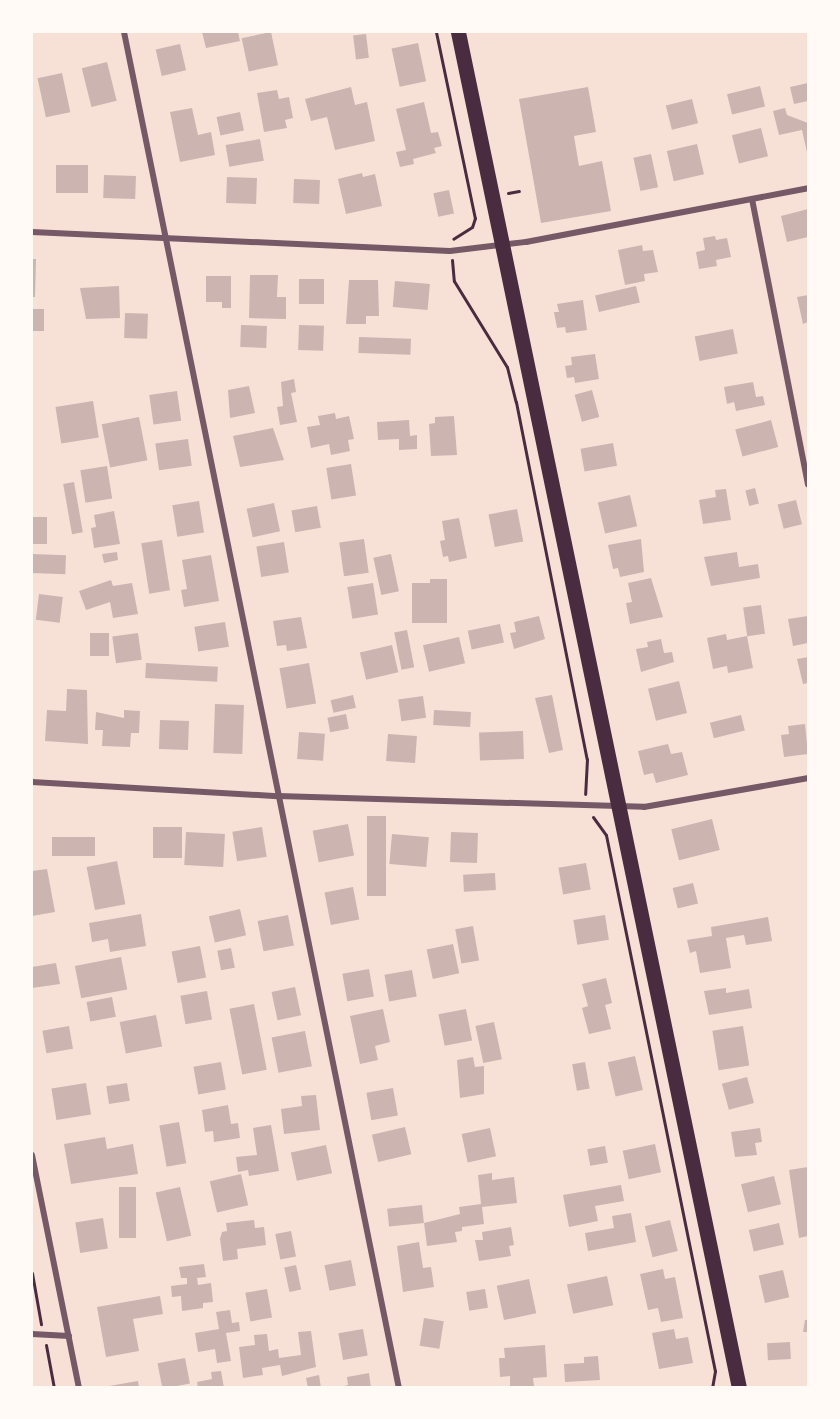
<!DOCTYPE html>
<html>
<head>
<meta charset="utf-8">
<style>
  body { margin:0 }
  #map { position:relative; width:840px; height:1419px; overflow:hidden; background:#f7e1d7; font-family:Mulish,sans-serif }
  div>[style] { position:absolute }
  .building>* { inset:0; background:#ccb4b1; transform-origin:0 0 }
  .path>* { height:3px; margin:-1.5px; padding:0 1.5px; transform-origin:1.5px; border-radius:1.5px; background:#4a2c40 }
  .minor>* { height:6px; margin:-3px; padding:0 3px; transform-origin:3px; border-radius:3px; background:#755966 }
  .trunk>* { height:15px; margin:-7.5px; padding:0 7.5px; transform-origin:7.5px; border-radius:7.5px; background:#4a2c40 }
  span { translate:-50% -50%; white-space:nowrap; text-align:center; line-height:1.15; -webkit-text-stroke:6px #fffaf5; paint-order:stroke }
  .frame { position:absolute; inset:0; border:33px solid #fffaf5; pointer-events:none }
</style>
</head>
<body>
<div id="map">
  <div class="building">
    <i style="clip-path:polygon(202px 32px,238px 32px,240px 41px,206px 48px)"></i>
    <i style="left:271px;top:32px;width:34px;height:30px;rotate:78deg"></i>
    <i style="left:366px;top:34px;width:24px;height:13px;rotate:83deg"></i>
    <i style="left:418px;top:43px;width:39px;height:27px;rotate:78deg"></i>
    <i style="left:180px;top:44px;width:27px;height:25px;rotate:77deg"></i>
    <i style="left:107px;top:62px;width:40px;height:26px;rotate:76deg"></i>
    <i style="left:62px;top:73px;width:40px;height:25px;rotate:78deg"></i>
    <i style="clip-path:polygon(808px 83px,808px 101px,794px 104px,790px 87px)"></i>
    <i style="left:760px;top:86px;width:21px;height:34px;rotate:76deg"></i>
    <i style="clip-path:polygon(351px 87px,355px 105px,367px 102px,375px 141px,335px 150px,327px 117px,311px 121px,305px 99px)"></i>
    <i style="clip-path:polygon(588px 87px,596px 132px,574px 136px,579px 166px,602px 161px,611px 211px,541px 223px,519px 99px)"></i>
    <i style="clip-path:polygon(277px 90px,279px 99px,289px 97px,293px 118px,285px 120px,287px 128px,264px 132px,257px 93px)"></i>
    <i style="left:692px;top:99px;width:25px;height:27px;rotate:76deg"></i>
    <i style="clip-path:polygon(424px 102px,431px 133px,438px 132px,442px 146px,434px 148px,436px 153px,413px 159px,414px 164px,400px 167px,396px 152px,406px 150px,396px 109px)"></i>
    <i style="clip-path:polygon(192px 108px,198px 135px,211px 132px,215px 155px,180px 162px,170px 112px)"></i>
    <i style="clip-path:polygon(785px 108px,787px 115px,808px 123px,808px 157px,802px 130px,779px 135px,773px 111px)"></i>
    <i style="left:240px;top:112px;width:19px;height:24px;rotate:78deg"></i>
    <i style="left:761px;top:128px;width:29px;height:30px;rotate:76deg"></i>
    <i style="left:260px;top:139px;width:22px;height:35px;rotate:80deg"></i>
    <i style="left:697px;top:144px;width:31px;height:31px;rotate:77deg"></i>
    <i style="left:651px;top:154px;width:34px;height:18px;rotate:78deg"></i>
    <i style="left:56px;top:165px;width:32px;height:28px"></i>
    <i style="clip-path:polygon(362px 173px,363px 177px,375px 174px,382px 206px,346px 214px,338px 179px)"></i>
    <i style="left:104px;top:175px;width:32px;height:23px;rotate:2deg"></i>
    <i style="left:227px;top:177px;width:30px;height:26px;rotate:2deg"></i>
    <i style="left:294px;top:179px;width:26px;height:24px;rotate:2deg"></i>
    <i style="left:449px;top:190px;width:24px;height:16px;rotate:78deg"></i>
    <i style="clip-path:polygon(808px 209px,808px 237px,787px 242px,781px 216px)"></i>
    <i style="clip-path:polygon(715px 236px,716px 240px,727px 238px,731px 257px,716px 260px,717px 266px,699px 269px,696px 252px,705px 250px,703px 238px)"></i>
    <i style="clip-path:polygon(642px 245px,643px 251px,653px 250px,658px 272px,644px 274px,645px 281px,625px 285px,618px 250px)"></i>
    <i style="clip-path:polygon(32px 259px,36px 259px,35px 297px,32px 297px)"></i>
    <i style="clip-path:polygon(250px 275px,278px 275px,277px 297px,286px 297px,286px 319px,249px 318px)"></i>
    <i style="clip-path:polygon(206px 276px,231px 276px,231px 308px,222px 308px,222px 302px,206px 302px)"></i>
    <i style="left:299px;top:279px;width:25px;height:25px"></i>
    <i style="clip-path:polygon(349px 280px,378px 280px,379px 316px,366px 316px,366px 324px,346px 324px)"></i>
    <i style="left:395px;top:281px;width:35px;height:26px;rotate:5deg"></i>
    <i style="clip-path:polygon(119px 286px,120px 318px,86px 319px,80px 288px)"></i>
    <i style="left:636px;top:286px;width:17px;height:42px;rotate:77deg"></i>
    <i style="clip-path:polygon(808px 295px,808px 322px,803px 324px,797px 297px)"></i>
    <i style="clip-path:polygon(583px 300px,587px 330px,566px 333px,565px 327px,557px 328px,554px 312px,559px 312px,557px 304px)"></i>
    <i style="left:32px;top:309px;width:12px;height:22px"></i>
    <i style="left:125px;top:313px;width:23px;height:25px;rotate:2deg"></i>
    <i style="left:241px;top:325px;width:26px;height:22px;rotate:2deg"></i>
    <i style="left:299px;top:325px;width:25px;height:25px;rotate:2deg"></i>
    <i style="left:733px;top:329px;width:25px;height:39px;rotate:79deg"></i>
    <i style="left:359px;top:337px;width:52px;height:16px;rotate:2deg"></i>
    <i style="clip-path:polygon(595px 354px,599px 379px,575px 383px,574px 377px,567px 378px,565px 366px,572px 365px,571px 357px)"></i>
    <i style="clip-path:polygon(294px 379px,296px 392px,291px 393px,297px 422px,280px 425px,277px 407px,283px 406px,281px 382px)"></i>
    <i style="clip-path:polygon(753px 382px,756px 397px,763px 396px,765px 405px,736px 411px,734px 402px,727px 404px,724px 387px)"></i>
    <i style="clip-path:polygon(249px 386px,255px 413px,230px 418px,228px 390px)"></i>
    <i style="left:592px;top:390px;width:28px;height:18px;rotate:75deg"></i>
    <i style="left:177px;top:391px;width:30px;height:28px;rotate:82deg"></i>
    <i style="left:93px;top:401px;width:37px;height:38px;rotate:81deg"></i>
    <i style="clip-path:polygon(335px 413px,336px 419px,349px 416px,354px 439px,348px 440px,350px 451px,331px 455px,329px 444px,311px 448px,307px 427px,320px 425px,318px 416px)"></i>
    <i style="clip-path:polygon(454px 416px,457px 455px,431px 456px,429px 424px,435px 423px,435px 417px)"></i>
    <i style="left:139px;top:417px;width:44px;height:38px;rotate:79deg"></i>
    <i style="clip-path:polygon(409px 420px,410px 436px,417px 435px,417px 449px,399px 450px,399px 439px,378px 440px,377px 422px)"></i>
    <i style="left:771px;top:420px;width:28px;height:37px;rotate:75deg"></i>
    <i style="clip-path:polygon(273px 428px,284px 460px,240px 467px,233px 436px)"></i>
    <i style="left:188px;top:439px;width:27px;height:33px;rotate:82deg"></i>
    <i style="left:613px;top:443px;width:23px;height:33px;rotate:80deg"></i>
    <i style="left:351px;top:464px;width:32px;height:25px;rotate:81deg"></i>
    <i style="left:107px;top:466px;width:33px;height:27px;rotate:81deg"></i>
    <i style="left:74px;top:482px;width:51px;height:11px;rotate:80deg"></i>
    <i style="left:755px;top:488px;width:16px;height:10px;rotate:76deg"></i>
    <i style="clip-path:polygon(726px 489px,731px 520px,703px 524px,699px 500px,716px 497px,715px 490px)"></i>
    <i style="left:630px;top:495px;width:32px;height:33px;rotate:77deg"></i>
    <i style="left:796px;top:500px;width:25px;height:19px;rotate:76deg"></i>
    <i style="left:199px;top:501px;width:32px;height:27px;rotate:81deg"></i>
    <i style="left:274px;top:503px;width:29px;height:28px;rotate:78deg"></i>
    <i style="left:317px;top:506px;width:22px;height:26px;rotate:80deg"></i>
    <i style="left:517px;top:509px;width:33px;height:29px;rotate:79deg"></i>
    <i style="clip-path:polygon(114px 511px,120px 544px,94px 548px,91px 528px,96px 527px,94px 515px)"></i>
    <i style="left:32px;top:517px;width:15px;height:27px"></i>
    <i style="clip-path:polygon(459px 518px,467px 558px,449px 562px,448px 556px,443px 557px,440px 541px,445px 540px,442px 521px)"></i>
    <i style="left:364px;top:539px;width:34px;height:25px;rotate:82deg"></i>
    <i style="clip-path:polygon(641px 539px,644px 572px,620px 577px,618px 568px,613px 569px,608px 545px)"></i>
    <i style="left:162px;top:540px;width:51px;height:21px;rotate:81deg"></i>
    <i style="left:284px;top:542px;width:31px;height:28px;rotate:81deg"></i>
    <i style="clip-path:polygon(117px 552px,118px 560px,104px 563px,102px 554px)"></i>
    <i style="clip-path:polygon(737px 552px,739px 567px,758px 564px,760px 578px,711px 586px,704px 557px)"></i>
    <i style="left:32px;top:554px;width:34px;height:19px;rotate:2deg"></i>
    <i style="left:391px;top:554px;width:38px;height:18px;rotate:78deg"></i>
    <i style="clip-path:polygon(211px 555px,219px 601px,184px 607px,181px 590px,187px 589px,182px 560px)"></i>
    <i style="clip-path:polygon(651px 578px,663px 617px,630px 624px,626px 603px,632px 602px,628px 583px)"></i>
    <i style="clip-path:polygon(430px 579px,447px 579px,447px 623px,412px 623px,412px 583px,430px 583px)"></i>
    <i style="clip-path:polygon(111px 580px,113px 586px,132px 583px,138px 614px,113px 618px,110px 602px,86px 610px,79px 591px)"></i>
    <i style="left:373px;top:583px;width:32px;height:26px;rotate:81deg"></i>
    <i style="left:39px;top:594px;width:24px;height:26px;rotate:7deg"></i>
    <i style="left:761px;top:605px;width:29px;height:18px;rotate:82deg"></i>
    <i style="clip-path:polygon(539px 616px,545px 639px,514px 649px,510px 633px,516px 632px,514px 622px)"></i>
    <i style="clip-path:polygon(808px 616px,808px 643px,793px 646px,788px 619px)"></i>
    <i style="clip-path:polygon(301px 617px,307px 648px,287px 651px,286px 645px,277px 646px,273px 621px)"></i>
    <i style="left:225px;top:622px;width:25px;height:31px;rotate:81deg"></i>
    <i style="left:500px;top:624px;width:19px;height:33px;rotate:78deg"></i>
    <i style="left:407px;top:630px;width:38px;height:13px;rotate:79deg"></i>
    <i style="left:90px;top:633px;width:19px;height:23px"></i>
    <i style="left:138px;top:633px;width:27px;height:26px;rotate:82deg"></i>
    <i style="clip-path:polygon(726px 634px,727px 640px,747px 636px,753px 668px,728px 673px,727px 666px,713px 669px,707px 638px)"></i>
    <i style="left:459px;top:637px;width:27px;height:37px;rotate:77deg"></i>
    <i style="clip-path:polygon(661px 639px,664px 653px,672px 652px,674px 662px,641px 672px,636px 649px,648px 647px,647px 642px)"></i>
    <i style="left:392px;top:645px;width:28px;height:33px;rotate:77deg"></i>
    <i style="clip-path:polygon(808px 657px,808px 683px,803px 684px,797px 659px)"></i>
    <i style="left:146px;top:663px;width:72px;height:15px;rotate:3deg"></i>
    <i style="left:309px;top:663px;width:41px;height:30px;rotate:80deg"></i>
    <i style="left:679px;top:681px;width:33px;height:32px;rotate:76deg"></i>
    <i style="clip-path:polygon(67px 689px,87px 690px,88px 744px,45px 741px,47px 710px,66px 711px)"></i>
    <i style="left:353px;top:695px;width:13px;height:23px;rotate:77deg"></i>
    <i style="clip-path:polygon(552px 695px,563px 750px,549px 753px,535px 698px)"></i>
    <i style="left:423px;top:696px;width:22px;height:25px;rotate:82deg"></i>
    <i style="left:215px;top:704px;width:29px;height:49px;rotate:2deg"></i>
    <i style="clip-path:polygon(124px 710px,140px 711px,139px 733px,131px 733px,130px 747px,102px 746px,103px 730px,95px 730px,96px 712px,124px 718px)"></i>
    <i style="left:434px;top:710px;width:37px;height:15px;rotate:3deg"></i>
    <i style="left:346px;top:714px;width:15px;height:19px;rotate:79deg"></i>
    <i style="left:741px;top:715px;width:16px;height:32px;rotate:76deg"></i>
    <i style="left:160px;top:720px;width:29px;height:29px;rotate:2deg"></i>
    <i style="clip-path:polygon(805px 724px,808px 754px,784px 757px,781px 735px,789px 734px,788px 726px)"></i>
    <i style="left:523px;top:731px;width:28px;height:44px;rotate:88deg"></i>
    <i style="left:299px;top:732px;width:26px;height:27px;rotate:4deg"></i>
    <i style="left:388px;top:734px;width:29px;height:27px;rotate:4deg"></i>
    <i style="clip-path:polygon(668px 744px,671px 754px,682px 752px,688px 775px,656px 783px,653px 773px,644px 775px,638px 751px)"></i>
    <i style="left:367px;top:816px;width:19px;height:80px"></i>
    <i style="left:712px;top:819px;width:32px;height:42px;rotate:76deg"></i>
    <i style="left:348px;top:824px;width:32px;height:36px;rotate:79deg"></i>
    <i style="left:153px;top:827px;width:29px;height:31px"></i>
    <i style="left:262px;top:827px;width:30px;height:30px;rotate:81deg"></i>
    <i style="left:186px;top:832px;width:39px;height:33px;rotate:3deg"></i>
    <i style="left:451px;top:832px;width:27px;height:30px;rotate:2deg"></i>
    <i style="left:392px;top:834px;width:37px;height:30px;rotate:5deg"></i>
    <i style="left:52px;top:837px;width:43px;height:19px"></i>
    <i style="left:117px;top:861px;width:44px;height:31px;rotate:79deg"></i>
    <i style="left:586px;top:863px;width:27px;height:28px;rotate:80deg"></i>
    <i style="clip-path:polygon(47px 869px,55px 912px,32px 916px,32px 871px)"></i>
    <i style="left:495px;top:873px;width:17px;height:32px;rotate:87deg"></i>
    <i style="left:693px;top:883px;width:21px;height:21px;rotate:76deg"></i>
    <i style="left:353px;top:887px;width:33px;height:29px;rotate:79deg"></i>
    <i style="left:240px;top:909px;width:27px;height:32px;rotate:77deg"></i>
    <i style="clip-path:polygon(141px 914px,146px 946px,110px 952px,108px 939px,92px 942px,89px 923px)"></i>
    <i style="left:288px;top:915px;width:31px;height:31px;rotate:79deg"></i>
    <i style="left:605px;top:915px;width:25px;height:32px;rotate:81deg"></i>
    <i style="clip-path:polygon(768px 917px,772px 941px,746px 945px,744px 935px,726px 938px,731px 968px,700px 973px,696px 951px,690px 953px,687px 940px,712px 936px,711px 927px)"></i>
    <i style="left:473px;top:926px;width:35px;height:18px;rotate:80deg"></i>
    <i style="left:453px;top:944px;width:30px;height:27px;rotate:78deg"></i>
    <i style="left:200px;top:946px;width:32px;height:29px;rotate:79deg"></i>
    <i style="left:231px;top:948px;width:20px;height:14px;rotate:79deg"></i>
    <i style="left:121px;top:957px;width:33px;height:47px;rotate:79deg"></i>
    <i style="clip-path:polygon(56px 963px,60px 984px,32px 988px,32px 967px)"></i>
    <i style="left:369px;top:969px;width:28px;height:27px;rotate:80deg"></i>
    <i style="left:412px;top:970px;width:27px;height:28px;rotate:80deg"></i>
    <i style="clip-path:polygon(606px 978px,612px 1003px,605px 1005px,611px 1029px,589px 1034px,582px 1008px,588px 1006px,582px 984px)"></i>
    <i style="left:295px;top:987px;width:29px;height:24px;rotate:78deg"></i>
    <i style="clip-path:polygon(726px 988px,726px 993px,749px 989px,752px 1008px,709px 1015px,704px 991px)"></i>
    <i style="left:207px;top:991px;width:29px;height:27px;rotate:80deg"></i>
    <i style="left:112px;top:997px;width:20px;height:26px;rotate:79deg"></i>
    <i style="left:254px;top:1004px;width:67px;height:25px;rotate:79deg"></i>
    <i style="clip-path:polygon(383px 1009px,390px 1042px,375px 1046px,378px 1060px,360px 1064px,350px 1016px)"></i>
    <i style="left:466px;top:1009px;width:32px;height:28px;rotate:79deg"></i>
    <i style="left:156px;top:1015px;width:32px;height:37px;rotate:79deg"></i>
    <i style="left:494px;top:1022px;width:38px;height:19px;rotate:78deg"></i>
    <i style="left:69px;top:1026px;width:23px;height:27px;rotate:80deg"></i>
    <i style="left:743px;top:1026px;width:40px;height:31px;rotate:81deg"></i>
    <i style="left:305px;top:1031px;width:36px;height:34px;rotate:79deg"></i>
    <i style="left:635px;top:1056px;width:35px;height:28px;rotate:77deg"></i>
    <i style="clip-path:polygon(473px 1057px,475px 1067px,484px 1066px,484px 1094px,460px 1098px,457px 1060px)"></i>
    <i style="left:221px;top:1062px;width:28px;height:28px;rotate:80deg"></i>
    <i style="left:585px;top:1062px;width:27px;height:13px;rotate:80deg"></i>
    <i style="left:747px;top:1077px;width:27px;height:26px;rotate:75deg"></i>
    <i style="left:86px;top:1083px;width:32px;height:35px;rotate:81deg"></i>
    <i style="left:127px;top:1083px;width:18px;height:21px;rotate:81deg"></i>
    <i style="left:393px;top:1088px;width:28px;height:27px;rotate:80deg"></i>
    <i style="clip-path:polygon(316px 1095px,320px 1130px,284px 1134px,281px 1109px,302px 1106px,301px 1096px)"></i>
    <i style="clip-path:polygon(228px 1105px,231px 1124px,238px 1123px,240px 1138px,214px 1142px,213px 1131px,205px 1132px,202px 1110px)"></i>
    <i style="left:179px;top:1122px;width:42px;height:20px;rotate:80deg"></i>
    <i style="clip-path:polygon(271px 1125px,279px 1171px,249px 1176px,248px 1170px,238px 1172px,236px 1157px,257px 1155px,253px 1128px)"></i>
    <i style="left:405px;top:1127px;width:28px;height:34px;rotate:77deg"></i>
    <i style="left:490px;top:1128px;width:29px;height:29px;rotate:78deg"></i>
    <i style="clip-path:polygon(760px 1128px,762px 1142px,755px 1143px,757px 1155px,735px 1157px,731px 1132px)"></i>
    <i style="clip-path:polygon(105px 1137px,107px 1149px,133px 1144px,138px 1174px,71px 1184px,64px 1144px)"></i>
    <i style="left:655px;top:1144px;width:29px;height:33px;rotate:78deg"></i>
    <i style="left:326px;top:1145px;width:29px;height:36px;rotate:78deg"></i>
    <i style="left:605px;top:1146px;width:17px;height:18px;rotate:80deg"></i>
    <i style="clip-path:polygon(808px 1167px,808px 1236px,799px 1238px,789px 1170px)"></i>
    <i style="clip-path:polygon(492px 1173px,492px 1180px,514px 1177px,517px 1203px,482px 1207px,484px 1224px,462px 1227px,462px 1231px,455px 1232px,457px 1242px,427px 1246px,424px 1223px,460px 1214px,459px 1207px,481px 1204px,478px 1175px)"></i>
    <i style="left:241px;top:1174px;width:32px;height:32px;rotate:77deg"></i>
    <i style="left:774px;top:1176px;width:29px;height:34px;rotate:76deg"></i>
    <i style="clip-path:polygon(621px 1185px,624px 1201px,595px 1206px,598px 1221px,569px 1227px,563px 1195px)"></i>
    <i style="left:119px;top:1187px;width:17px;height:51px"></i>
    <i style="left:180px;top:1187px;width:50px;height:25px;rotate:77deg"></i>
    <i style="left:422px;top:1205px;width:18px;height:35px;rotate:84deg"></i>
    <i style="clip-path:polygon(631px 1213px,636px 1242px,588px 1251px,585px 1233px,614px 1228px,612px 1216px)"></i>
    <i style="left:103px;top:1218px;width:31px;height:28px;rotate:81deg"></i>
    <i style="clip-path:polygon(254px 1220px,255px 1228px,264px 1227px,266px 1245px,237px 1249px,238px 1259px,223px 1261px,220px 1239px,222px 1232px,227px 1231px,226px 1223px)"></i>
    <i style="left:670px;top:1220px;width:32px;height:26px;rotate:76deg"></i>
    <i style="left:779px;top:1223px;width:22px;height:31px;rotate:77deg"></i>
    <i style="clip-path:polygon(511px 1227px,514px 1245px,509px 1246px,511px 1256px,479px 1261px,475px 1240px,483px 1240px,482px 1232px)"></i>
    <i style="left:291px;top:1231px;width:26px;height:16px;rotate:79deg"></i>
    <i style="clip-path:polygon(419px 1242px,423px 1268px,431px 1267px,434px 1287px,403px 1292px,397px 1246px)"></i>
    <i style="left:351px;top:1260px;width:26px;height:27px;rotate:79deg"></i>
    <i style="clip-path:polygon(204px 1264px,206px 1277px,197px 1278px,198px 1285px,211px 1283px,213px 1302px,203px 1303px,203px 1308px,182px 1311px,181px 1296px,172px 1297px,171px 1286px,187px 1284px,187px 1278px,181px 1278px,179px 1267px)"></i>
    <i style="left:296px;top:1265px;width:25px;height:12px;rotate:78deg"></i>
    <i style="clip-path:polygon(663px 1269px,665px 1279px,675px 1277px,683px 1318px,661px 1322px,658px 1308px,648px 1310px,640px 1274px)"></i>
    <i style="left:783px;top:1270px;width:28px;height:25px;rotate:77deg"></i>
    <i style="left:607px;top:1276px;width:30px;height:41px;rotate:78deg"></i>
    <i style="left:529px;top:1279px;width:35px;height:33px;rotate:78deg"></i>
    <i style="left:267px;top:1289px;width:29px;height:22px;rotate:80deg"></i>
    <i style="left:485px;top:1289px;width:19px;height:19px;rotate:81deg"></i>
    <i style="clip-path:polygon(160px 1296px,163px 1314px,133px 1319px,139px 1351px,106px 1357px,97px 1307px)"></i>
    <i style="clip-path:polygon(230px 1310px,232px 1323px,239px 1322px,240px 1331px,226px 1333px,231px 1361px,217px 1363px,215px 1349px,198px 1352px,195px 1333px,219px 1329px,216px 1312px)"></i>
    <i style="left:424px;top:1318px;width:20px;height:28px;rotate:9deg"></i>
    <i style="clip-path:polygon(805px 1320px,808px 1320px,808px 1332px,803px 1332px)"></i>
    <i style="left:363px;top:1329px;width:27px;height:25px;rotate:80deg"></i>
    <i style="clip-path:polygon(674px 1329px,676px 1339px,688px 1337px,693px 1363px,659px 1369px,652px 1333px)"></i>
    <i style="clip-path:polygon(311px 1331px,316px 1367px,282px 1376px,280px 1365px,262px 1368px,263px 1375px,243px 1378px,239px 1347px,255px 1345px,254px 1335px,267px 1334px,269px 1351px,278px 1349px,279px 1358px,301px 1355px,298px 1332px)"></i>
    <i style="left:790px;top:1342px;width:17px;height:23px;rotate:87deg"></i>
    <i style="clip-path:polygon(545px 1345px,547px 1377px,533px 1378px,534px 1386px,510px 1387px,510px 1376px,500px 1377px,499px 1358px,505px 1358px,504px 1348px)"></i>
    <i style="clip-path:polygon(598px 1356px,600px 1380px,565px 1382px,564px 1364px,584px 1363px,584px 1357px)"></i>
    <i style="left:185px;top:1358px;width:26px;height:28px;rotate:79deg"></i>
    <i style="clip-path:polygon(221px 1371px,224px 1388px,198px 1388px,197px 1382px,212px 1379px,211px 1372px)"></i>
    <i style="clip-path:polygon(369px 1373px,371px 1388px,338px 1388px,348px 1385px,347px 1377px)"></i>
    <i style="clip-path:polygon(319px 1375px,321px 1388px,308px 1388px,306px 1378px)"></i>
    <i style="clip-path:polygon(138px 1381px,139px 1388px,110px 1388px,109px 1386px)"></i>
  </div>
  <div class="path">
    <i style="left:436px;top:32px;width:190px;rotate:78.2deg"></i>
    <i style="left:475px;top:218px;width:9px;rotate:108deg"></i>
    <i style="left:472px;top:227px;width:22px;rotate:148deg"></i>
    <i style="left:508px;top:193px;width:11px;rotate:-10deg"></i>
    <i style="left:452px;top:260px;width:21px;rotate:85deg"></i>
    <i style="left:454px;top:281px;width:101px;rotate:58.4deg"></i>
    <i style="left:507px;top:367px;width:36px;rotate:76deg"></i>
    <i style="left:516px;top:402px;width:364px;rotate:78.8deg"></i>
    <i style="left:587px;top:759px;width:35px;rotate:93deg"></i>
    <i style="left:593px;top:817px;width:22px;rotate:54deg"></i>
    <i style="left:606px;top:835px;width:547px;rotate:78.51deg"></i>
    <i style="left:715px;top:1371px;width:17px;rotate:100deg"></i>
    <i style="left:32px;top:1273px;width:52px;rotate:80deg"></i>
    <i style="left:46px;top:1345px;width:44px;rotate:79.5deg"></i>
  </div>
  <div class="minor">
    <i style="left:124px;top:32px;width:1384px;rotate:78.54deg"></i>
    <i style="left:752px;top:199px;width:291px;rotate:78.9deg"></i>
    <i style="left:32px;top:232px;width:418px;rotate:2.6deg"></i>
    <i style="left:450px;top:251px;width:77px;rotate:-6.8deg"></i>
    <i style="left:526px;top:242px;width:287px;rotate:-10.8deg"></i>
    <i style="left:32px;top:782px;width:246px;rotate:3.3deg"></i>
    <i style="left:278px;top:796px;width:366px;rotate:1.7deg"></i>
    <i style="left:644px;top:807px;width:167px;rotate:-10deg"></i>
    <i style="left:32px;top:1155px;width:238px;rotate:78.6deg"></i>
    <i style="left:32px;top:1334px;width:37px;rotate:3deg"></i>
  </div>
  <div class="trunk">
    <i style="left:458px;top:32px;width:1385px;rotate:78.29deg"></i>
  </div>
  <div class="frame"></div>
</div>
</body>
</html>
